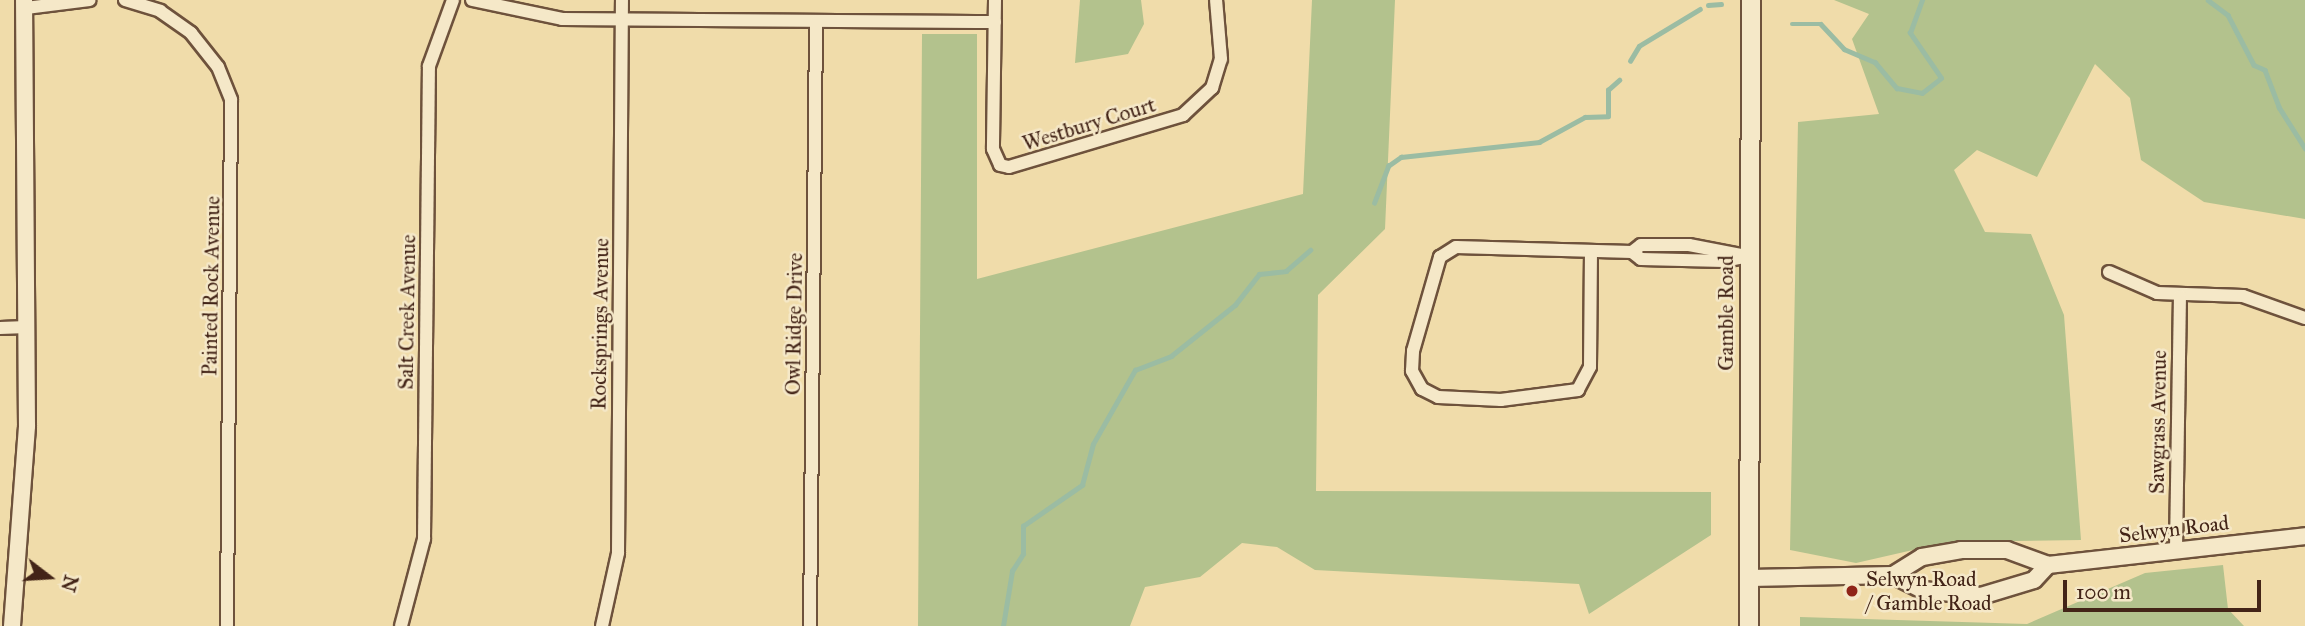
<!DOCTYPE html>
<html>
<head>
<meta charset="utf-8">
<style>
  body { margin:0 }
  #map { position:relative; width:2305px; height:626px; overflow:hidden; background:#f0dcaa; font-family:"IM FELL Great Primer",serif }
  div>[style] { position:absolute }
  .green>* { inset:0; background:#b3c28d }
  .stream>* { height:4.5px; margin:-2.25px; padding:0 2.25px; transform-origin:2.25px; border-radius:2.25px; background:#9bbca3 }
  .roads { filter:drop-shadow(2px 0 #6e523c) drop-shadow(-2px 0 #6e523c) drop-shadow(0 2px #6e523c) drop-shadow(0 -2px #6e523c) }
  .minor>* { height:12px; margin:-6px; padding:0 6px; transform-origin:6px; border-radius:6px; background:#f5e8c8 }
  .tertiary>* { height:16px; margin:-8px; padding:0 8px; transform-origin:8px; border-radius:8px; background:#f5e8c8 }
  .secondary>* { height:18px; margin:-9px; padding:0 9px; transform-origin:9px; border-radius:9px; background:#f5e8c8 }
  .dots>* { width:19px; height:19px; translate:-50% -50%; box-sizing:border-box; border:4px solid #f5e8c8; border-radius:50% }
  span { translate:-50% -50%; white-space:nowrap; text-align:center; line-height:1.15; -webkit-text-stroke:5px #f5e8c8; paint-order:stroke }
  .street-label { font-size:21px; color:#432417 }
  .poi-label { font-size:21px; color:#432417 }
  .left { translate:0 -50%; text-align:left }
  .north { position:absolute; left:14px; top:542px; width:70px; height:70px; -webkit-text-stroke:5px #f5e8c8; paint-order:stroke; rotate:107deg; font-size:19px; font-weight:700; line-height:28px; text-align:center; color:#432417 }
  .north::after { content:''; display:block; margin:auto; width:24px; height:32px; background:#432417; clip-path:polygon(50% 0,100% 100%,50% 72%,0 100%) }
  .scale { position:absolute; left:2063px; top:580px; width:198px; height:32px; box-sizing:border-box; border:4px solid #432417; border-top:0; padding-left:9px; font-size:21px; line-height:24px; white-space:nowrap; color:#432417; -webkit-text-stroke:5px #f5e8c8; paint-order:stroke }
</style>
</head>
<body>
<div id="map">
  <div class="green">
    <i style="clip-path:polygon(1080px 0,1141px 0,1144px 24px,1128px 54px,1075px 63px)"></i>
    <i style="clip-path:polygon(1312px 0,1395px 0,1385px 229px,1318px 295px,1316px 491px,1711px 492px,1711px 535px,1589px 614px,1579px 584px,1315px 570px,1277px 547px,1242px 543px,1200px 577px,1145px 587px,1130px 626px,918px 626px,922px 34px,977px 34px,977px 279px,1303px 194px)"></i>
    <i style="clip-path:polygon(1834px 0,2305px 0,2305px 219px,2204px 202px,2141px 160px,2130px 98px,2095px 64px,2037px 177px,1977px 150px,1954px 170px,1985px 232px,2031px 234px,2064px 315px,2081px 540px,1948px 542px,1856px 563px,1790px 550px,1798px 122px,1879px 114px,1852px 39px,1869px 14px)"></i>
    <i style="clip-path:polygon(2223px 565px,2228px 609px,2244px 626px,1800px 626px,1800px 617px,2027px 624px,2145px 573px)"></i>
  </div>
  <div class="stream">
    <i style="left:2208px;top:0;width:25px;rotate:37deg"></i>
    <i style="left:2228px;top:15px;width:56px;rotate:62.5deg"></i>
    <i style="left:2254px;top:65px;width:12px;rotate:24deg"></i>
    <i style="left:2265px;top:70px;width:40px;rotate:69deg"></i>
    <i style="left:2279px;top:107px;width:49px;rotate:57.6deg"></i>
    <i style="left:1708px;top:5px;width:13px;rotate:-4deg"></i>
    <i style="left:1792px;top:24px;width:29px"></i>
    <i style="left:1821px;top:24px;width:34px;rotate:47deg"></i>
    <i style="left:1844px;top:49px;width:34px;rotate:23deg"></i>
    <i style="left:1875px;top:62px;width:34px;rotate:50deg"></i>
    <i style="left:1897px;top:88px;width:25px;rotate:11deg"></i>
    <i style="left:1922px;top:93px;width:24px;rotate:-38deg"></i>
    <i style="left:1941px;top:78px;width:55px;rotate:-124.6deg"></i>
    <i style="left:1910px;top:33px;width:35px;rotate:-70deg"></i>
    <i style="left:1630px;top:61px;width:17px;rotate:-59deg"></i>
    <i style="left:1639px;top:46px;width:71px;rotate:-31.2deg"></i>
    <i style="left:1374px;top:203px;width:40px;rotate:-69deg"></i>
    <i style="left:1388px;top:166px;width:16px;rotate:-35deg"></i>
    <i style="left:1401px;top:157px;width:139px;rotate:-6.2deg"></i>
    <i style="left:1539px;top:142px;width:52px;rotate:-28.5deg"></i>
    <i style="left:1585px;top:117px;width:23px;rotate:-2deg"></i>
    <i style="left:1608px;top:116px;width:26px;rotate:-90deg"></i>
    <i style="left:1608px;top:90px;width:15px;rotate:-42deg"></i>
    <i style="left:1003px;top:626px;width:56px;rotate:-80.7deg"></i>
    <i style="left:1012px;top:571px;width:20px;rotate:-57deg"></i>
    <i style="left:1023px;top:554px;width:28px;rotate:-90deg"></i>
    <i style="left:1023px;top:526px;width:72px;rotate:-34.8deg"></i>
    <i style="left:1082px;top:485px;width:42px;rotate:-75deg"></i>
    <i style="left:1093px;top:444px;width:85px;rotate:-60.4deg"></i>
    <i style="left:1135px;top:370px;width:39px;rotate:-21deg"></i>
    <i style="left:1171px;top:356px;width:82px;rotate:-38.6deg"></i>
    <i style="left:1235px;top:305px;width:39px;rotate:-52deg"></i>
    <i style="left:1259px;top:274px;width:27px;rotate:-6deg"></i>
    <i style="left:1286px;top:271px;width:32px;rotate:-41deg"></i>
  </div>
  <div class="roads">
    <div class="minor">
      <i style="left:125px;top:0;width:37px;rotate:17deg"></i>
      <i style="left:160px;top:11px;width:38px;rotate:35deg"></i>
      <i style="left:191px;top:33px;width:43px;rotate:51.5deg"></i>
      <i style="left:218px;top:67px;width:35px;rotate:68deg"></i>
      <i style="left:231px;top:100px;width:526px;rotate:90.44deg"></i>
      <i style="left:472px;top:0;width:92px;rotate:11.9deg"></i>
      <i style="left:562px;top:19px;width:433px;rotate:0.4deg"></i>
      <i style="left:995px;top:0;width:149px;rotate:90.8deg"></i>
      <i style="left:993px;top:149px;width:17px;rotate:66deg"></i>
      <i style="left:1000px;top:165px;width:9px;rotate:13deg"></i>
      <i style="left:1009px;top:167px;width:182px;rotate:-16.6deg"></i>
      <i style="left:1183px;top:115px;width:40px;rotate:-43deg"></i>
      <i style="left:1212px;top:88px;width:30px;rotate:-73deg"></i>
      <i style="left:1221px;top:59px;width:59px;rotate:-94.8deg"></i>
      <i style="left:26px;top:8px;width:64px;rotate:-7.2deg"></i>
      <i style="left:1591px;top:251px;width:116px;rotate:90.5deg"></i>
      <i style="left:1590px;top:367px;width:26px;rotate:118deg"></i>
      <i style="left:1578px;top:390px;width:78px;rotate:172.6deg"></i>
      <i style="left:1501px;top:400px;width:63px;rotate:-177.3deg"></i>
      <i style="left:1438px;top:397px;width:18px;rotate:-153deg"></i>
      <i style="left:1422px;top:389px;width:21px;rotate:-119deg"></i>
      <i style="left:1412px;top:371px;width:20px;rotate:-87deg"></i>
      <i style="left:1413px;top:351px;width:98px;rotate:-74deg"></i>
      <i style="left:1440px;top:257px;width:19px;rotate:-32deg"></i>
      <i style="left:1456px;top:247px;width:176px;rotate:1.6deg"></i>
      <i style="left:1632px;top:252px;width:11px;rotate:38deg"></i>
      <i style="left:1641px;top:259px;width:83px;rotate:1.4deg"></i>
      <i style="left:1724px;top:261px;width:25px;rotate:-11deg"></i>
      <i style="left:1632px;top:252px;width:11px;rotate:-38deg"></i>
      <i style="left:1641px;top:245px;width:48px"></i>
      <i style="left:1689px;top:245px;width:58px;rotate:10.9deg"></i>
      <i style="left:2109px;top:272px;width:52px;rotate:23.6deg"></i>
      <i style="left:2157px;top:293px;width:86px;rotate:2deg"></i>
      <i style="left:2243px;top:296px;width:66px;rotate:19.5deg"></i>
      <i style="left:0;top:328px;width:27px;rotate:-2deg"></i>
      <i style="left:2176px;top:549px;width:253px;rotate:-89.1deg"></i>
      <i style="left:401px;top:626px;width:90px;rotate:-75.2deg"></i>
      <i style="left:424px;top:539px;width:473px;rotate:-89.4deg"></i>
      <i style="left:429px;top:66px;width:70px;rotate:-70deg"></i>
      <i style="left:602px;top:626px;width:75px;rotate:-77.6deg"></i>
      <i style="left:618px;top:553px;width:553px;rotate:-89.59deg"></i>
      <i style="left:810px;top:626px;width:605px;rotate:-89.43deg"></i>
    </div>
    <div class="tertiary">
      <i style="left:1893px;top:575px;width:34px;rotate:-32deg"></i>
      <i style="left:1922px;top:557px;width:40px;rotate:-10deg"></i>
      <i style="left:1961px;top:550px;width:46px"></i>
      <i style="left:2007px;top:550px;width:44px;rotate:20.1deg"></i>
      <i style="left:2048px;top:565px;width:259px;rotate:-6.4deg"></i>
      <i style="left:1750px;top:578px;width:143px;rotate:-1.2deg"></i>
      <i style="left:1893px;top:575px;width:34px;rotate:27deg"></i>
      <i style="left:1923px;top:590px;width:58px;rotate:5.9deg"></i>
      <i style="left:1981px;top:596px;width:55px;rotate:-16.8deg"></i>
      <i style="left:2034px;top:580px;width:21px;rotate:-47deg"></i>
      <i style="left:12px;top:626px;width:201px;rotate:-85.7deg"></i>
      <i style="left:27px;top:426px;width:426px;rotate:-90.4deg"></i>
    </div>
    <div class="secondary">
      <i style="left:1749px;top:626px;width:626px;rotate:-89.82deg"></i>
    </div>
  </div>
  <div class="dots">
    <i style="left:1852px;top:591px;background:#8f2418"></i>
  </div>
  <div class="street-label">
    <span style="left:1089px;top:124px;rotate:-17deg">Westbury Court</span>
    <span style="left:211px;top:286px;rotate:-89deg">Painted Rock Avenue</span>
    <span style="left:407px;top:312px;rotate:-89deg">Salt Creek Avenue</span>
    <span style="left:1726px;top:313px;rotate:-90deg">Gamble Road</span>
    <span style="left:600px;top:324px;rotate:-89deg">Rocksprings Avenue</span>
    <span style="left:794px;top:324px;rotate:-89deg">Owl Ridge Drive</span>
    <span style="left:2158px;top:422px;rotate:-89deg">Sawgrass Avenue</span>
    <span style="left:2174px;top:529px;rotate:-7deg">Selwyn Road</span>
  </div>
  <div class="poi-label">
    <span class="left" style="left:1866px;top:591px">Selwyn Road<br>/ Gamble Road</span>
  </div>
  <div class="north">N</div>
  <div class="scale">100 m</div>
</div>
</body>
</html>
